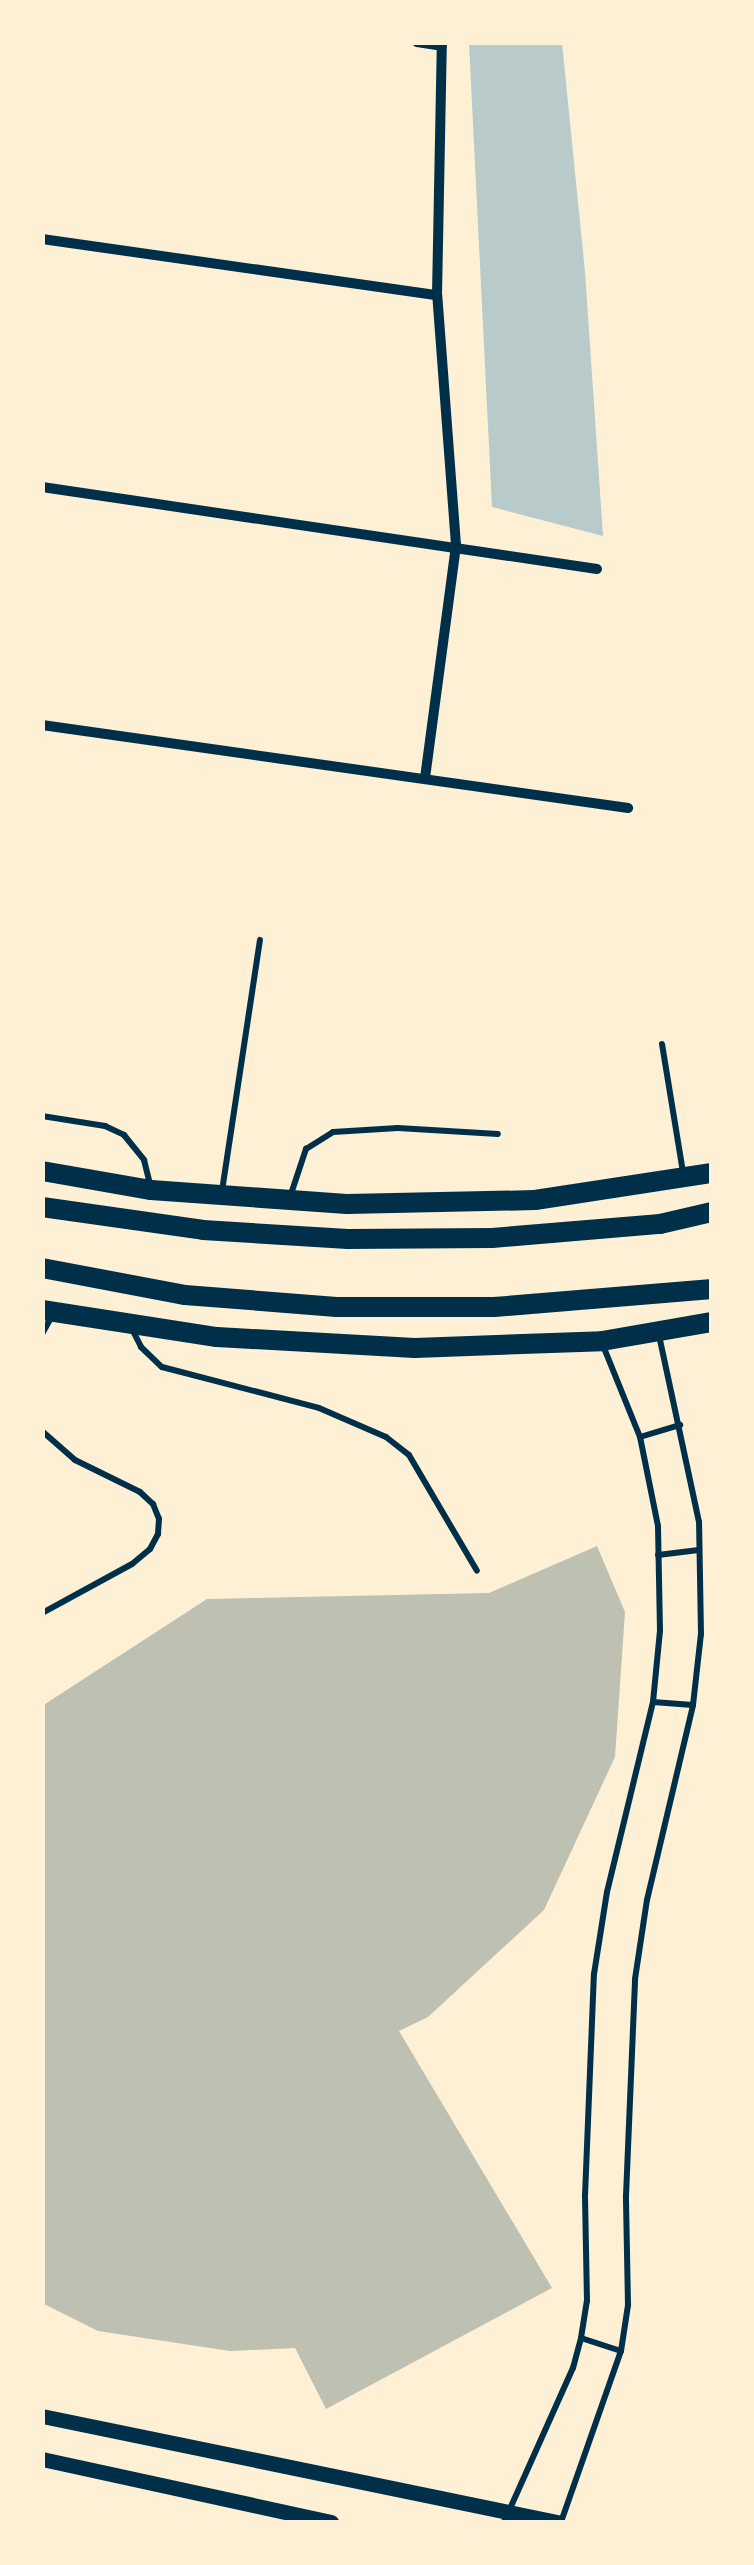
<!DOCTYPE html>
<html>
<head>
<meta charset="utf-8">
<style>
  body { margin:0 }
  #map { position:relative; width:754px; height:2565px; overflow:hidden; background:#fdf0d5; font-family:"Nunito Sans",sans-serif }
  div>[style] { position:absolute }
  .green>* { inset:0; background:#b9caca }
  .building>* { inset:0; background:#bec0b2 }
  .service>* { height:6px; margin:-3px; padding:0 3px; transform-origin:3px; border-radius:3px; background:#003049 }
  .minor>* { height:10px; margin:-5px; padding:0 5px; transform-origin:5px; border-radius:5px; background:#003049 }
  .tertiary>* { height:15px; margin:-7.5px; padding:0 7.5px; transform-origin:7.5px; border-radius:7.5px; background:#003049 }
  .primary>* { height:20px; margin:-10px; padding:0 10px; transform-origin:10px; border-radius:10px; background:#003049 }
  span { translate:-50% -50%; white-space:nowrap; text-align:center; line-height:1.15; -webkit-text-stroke:9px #fdf0d5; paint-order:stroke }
  .frame { position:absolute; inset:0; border:45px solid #fdf0d5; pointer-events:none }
</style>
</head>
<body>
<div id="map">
  <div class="green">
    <i style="clip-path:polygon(469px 43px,562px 43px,585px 272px,603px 536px,492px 507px)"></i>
  </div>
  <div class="building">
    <i style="clip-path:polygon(597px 1546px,625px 1612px,615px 1757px,544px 1910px,428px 2017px,399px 2031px,552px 2288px,326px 2409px,295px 2348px,230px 2351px,98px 2331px,42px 2303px,42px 1706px,207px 1599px,489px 1593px)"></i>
  </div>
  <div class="service">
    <i style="left:662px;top:1044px;width:130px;rotate:80.7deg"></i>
    <i style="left:42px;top:1116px;width:64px;rotate:9deg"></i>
    <i style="left:105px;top:1126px;width:21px;rotate:25deg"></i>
    <i style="left:124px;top:1135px;width:32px;rotate:51deg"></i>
    <i style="left:144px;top:1160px;width:25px;rotate:76deg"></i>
    <i style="left:222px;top:1191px;width:254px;rotate:-81.4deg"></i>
    <i style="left:290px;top:1197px;width:51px;rotate:-71.6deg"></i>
    <i style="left:306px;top:1149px;width:32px;rotate:-32deg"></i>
    <i style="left:333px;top:1132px;width:65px;rotate:-3.5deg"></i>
    <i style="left:398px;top:1128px;width:100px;rotate:3.4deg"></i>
    <i style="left:132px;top:1329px;width:20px;rotate:63deg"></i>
    <i style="left:141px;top:1347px;width:29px;rotate:44deg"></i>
    <i style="left:162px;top:1367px;width:162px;rotate:14.6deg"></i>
    <i style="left:319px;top:1408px;width:73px;rotate:23.4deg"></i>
    <i style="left:386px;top:1437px;width:29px;rotate:38deg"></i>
    <i style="left:409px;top:1455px;width:134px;rotate:59.6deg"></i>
    <i style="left:42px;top:1334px;width:18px;rotate:-61deg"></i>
    <i style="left:42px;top:1431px;width:44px;rotate:41.3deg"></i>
    <i style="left:75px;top:1460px;width:72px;rotate:26.2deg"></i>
    <i style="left:140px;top:1492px;width:18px;rotate:43deg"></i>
    <i style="left:153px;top:1504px;width:16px;rotate:68deg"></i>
    <i style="left:159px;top:1519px;width:15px;rotate:94deg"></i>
    <i style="left:158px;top:1534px;width:17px;rotate:118deg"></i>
    <i style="left:150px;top:1549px;width:23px;rotate:140deg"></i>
    <i style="left:132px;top:1564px;width:102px;rotate:151.4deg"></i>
    <i style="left:640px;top:1437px;width:42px;rotate:-16.7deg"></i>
    <i style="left:658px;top:1555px;width:41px;rotate:-7deg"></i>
    <i style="left:653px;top:1702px;width:40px;rotate:4.3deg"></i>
    <i style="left:581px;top:2338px;width:42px;rotate:18deg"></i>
    <i style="left:504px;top:2522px;width:169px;rotate:-65.9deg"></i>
    <i style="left:573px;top:2368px;width:31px;rotate:-75deg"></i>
    <i style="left:581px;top:2338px;width:37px;rotate:-81deg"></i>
    <i style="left:587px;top:2301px;width:105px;rotate:-91.1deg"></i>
    <i style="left:585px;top:2196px;width:222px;rotate:-87.7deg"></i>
    <i style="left:594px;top:1974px;width:83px;rotate:-81deg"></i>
    <i style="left:607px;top:1892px;width:195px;rotate:-76.4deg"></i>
    <i style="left:653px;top:1702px;width:71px;rotate:-84.4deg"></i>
    <i style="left:660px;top:1631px;width:105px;rotate:-91.1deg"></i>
    <i style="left:658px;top:1526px;width:91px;rotate:-101.4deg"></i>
    <i style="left:640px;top:1437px;width:101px;rotate:-112deg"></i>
    <i style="left:561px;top:2522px;width:181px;rotate:-70.7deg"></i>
    <i style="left:621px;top:2351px;width:47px;rotate:-81.3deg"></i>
    <i style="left:628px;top:2305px;width:109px;rotate:-91.1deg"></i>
    <i style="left:626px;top:2196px;width:217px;rotate:-87.6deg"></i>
    <i style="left:635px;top:1979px;width:80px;rotate:-81.4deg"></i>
    <i style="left:647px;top:1900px;width:200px;rotate:-76.7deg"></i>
    <i style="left:693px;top:1705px;width:71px;rotate:-83.6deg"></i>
    <i style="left:701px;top:1634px;width:112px;rotate:-91deg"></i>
    <i style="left:699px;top:1522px;width:190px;rotate:-102.1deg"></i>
  </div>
  <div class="minor">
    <i style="left:417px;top:42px;width:25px;rotate:9deg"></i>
    <i style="left:42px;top:239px;width:399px;rotate:8.1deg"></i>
    <i style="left:42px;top:487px;width:561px;rotate:8.4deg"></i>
    <i style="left:42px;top:725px;width:592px;rotate:8.06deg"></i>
    <i style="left:425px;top:778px;width:235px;rotate:-82.4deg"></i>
    <i style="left:456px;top:545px;width:251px;rotate:-94.3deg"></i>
    <i style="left:437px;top:295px;width:253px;rotate:-88.9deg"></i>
  </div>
  <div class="tertiary">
    <i style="left:42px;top:2416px;width:526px;rotate:11.63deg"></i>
    <i style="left:42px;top:2459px;width:296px;rotate:12.3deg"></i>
  </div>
  <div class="primary">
    <i style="left:42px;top:1171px;width:111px;rotate:9.9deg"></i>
    <i style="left:151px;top:1190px;width:196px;rotate:4.1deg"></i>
    <i style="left:347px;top:1204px;width:188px;rotate:-1.2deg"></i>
    <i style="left:535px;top:1200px;width:179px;rotate:-8.7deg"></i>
    <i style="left:42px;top:1207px;width:163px;rotate:8.1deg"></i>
    <i style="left:203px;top:1230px;width:145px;rotate:3.6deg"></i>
    <i style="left:348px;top:1239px;width:144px;rotate:-0.4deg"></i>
    <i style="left:492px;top:1238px;width:169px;rotate:-4.8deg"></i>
    <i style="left:660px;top:1224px;width:53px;rotate:-13deg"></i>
    <i style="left:42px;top:1268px;width:146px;rotate:10.7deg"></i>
    <i style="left:185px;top:1295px;width:152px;rotate:4.5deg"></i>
    <i style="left:337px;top:1307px;width:157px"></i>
    <i style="left:494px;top:1307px;width:219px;rotate:-4.7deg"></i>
    <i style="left:42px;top:1310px;width:177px;rotate:8.8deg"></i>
    <i style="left:217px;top:1337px;width:198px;rotate:3.2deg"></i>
    <i style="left:415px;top:1348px;width:187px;rotate:-2.1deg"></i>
    <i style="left:602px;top:1341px;width:112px;rotate:-9.8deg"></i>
  </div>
  <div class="frame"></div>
</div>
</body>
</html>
